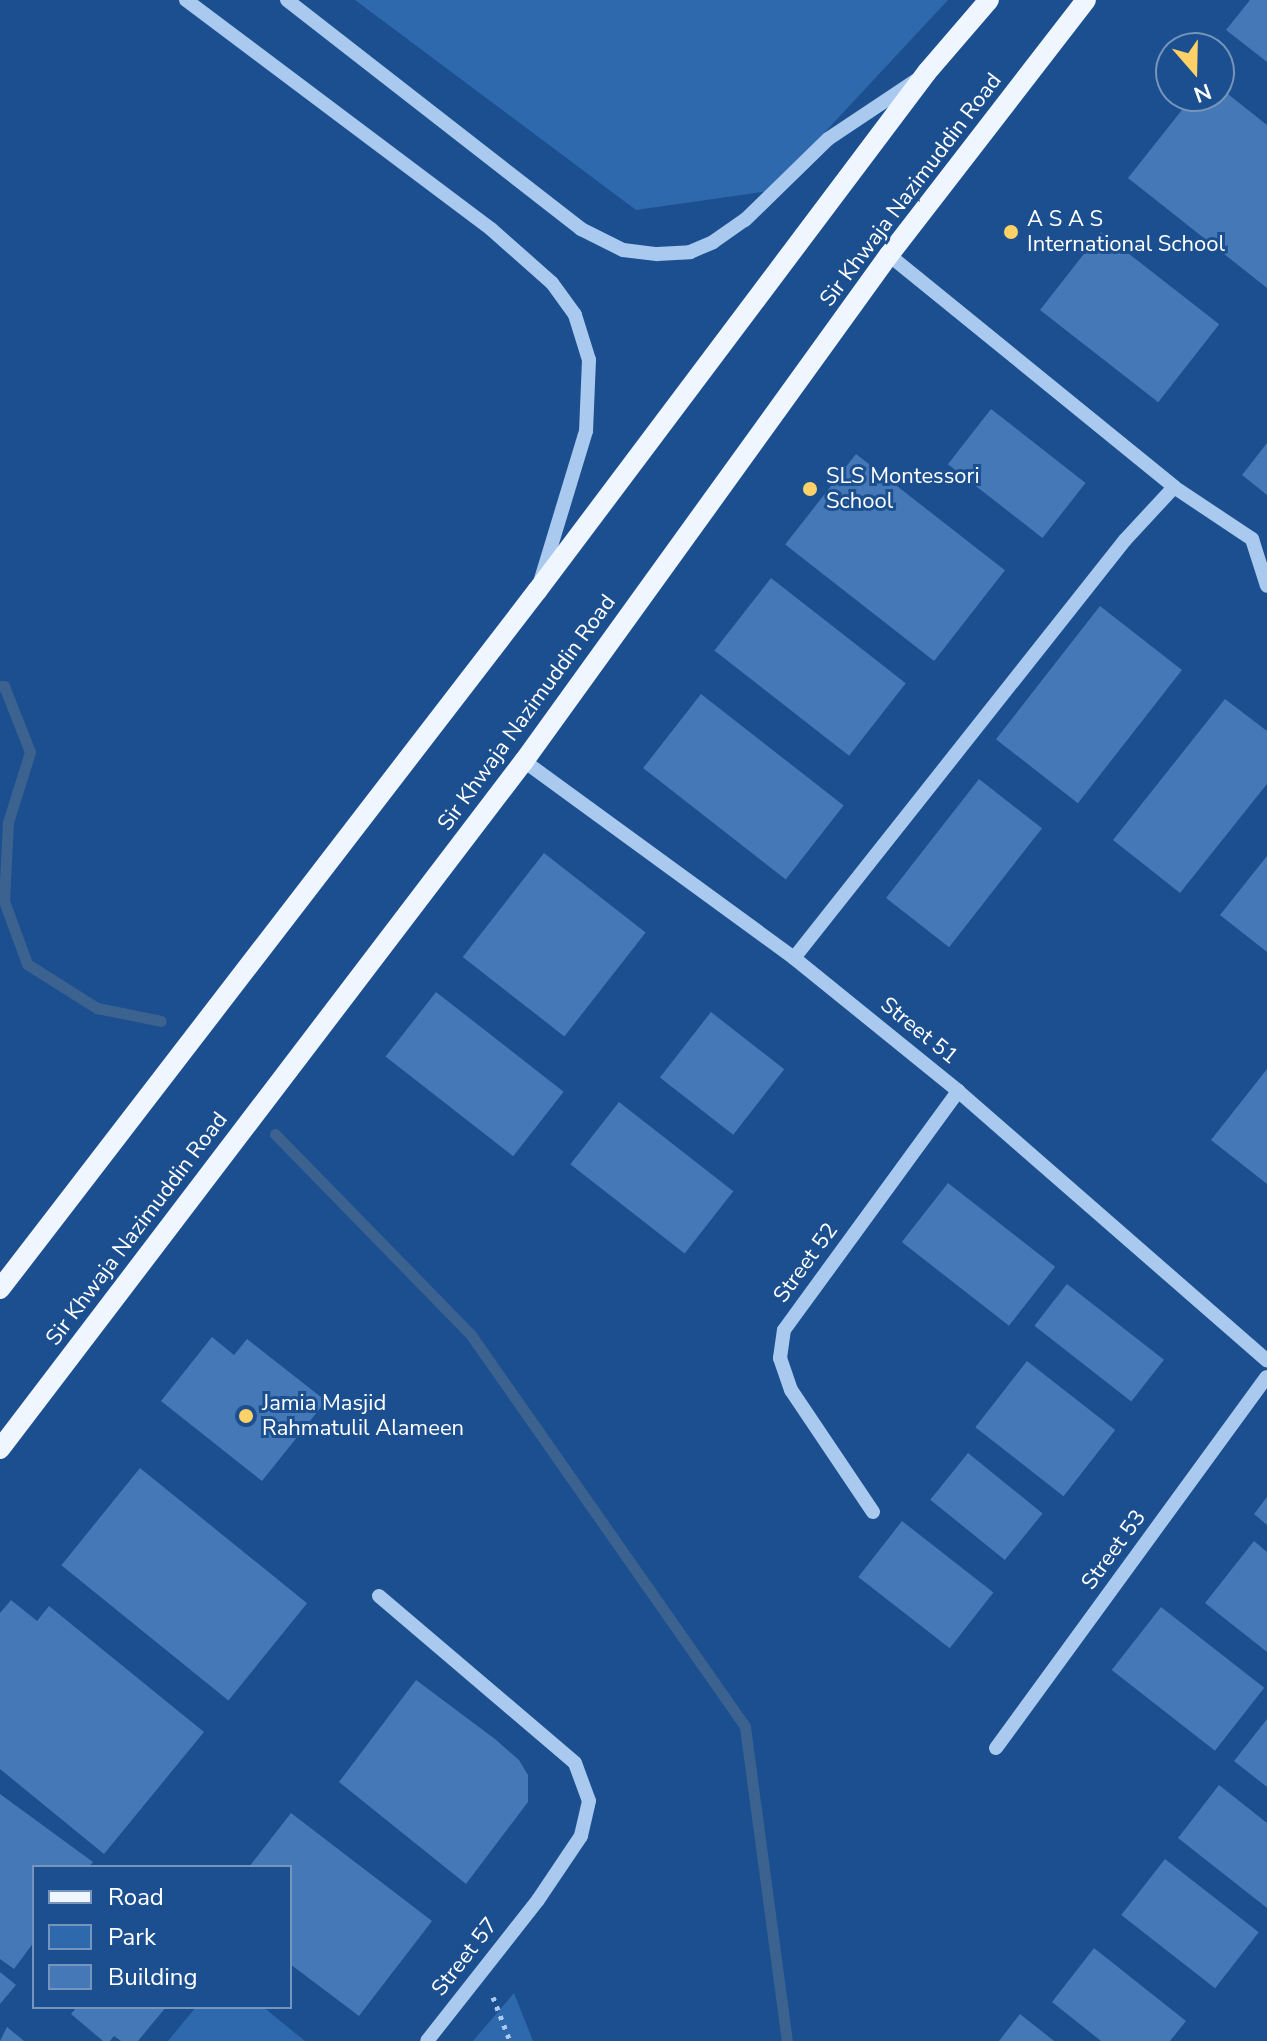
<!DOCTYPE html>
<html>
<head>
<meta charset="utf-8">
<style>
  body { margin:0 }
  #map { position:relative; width:1267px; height:2041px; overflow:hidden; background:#1b4f8f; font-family:"Nunito Sans",sans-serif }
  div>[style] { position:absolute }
  .green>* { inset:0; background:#2e69ad }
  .stream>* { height:11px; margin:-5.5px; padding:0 5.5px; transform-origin:5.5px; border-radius:5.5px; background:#3c6290 }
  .building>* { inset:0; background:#4478b7; transform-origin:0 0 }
  .path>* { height:5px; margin-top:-2.5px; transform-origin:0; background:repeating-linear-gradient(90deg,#a9c9ee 0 4px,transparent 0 10px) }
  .minor>* { height:14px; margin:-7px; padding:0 7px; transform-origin:7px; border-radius:7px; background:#a9c9ee }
  .major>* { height:20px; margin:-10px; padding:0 10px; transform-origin:10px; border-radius:10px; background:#f0f6ff }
  .dots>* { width:22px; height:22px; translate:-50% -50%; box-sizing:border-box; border:4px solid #1b4f8f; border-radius:50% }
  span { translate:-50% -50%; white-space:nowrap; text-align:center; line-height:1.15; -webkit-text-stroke:6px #1b4f8f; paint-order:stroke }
  .street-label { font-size:22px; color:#fff }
  .poi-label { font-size:22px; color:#fff }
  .left { translate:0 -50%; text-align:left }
  .legend { position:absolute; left:32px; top:1865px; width:260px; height:144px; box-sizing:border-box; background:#1b4f8f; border:2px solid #7695bc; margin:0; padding:10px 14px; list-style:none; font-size:24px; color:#fff }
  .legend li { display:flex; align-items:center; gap:16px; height:40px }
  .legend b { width:40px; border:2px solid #7695bc }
  .north { position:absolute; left:1155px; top:32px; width:80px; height:80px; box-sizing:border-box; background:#1b4f8f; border:2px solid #7695bc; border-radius:50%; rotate:160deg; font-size:22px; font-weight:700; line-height:32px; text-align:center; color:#fff }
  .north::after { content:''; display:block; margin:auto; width:28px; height:36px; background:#ffd166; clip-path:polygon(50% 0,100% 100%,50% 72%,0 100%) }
</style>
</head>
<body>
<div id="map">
  <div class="green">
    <i style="clip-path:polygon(355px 0,948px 0,770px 191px,636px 210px)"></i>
    <i style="clip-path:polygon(514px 1993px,533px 2041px,473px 2041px)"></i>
    <i style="clip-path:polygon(196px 2007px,263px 2007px,305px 2041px,168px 2041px)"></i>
  </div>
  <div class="stream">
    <i style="left:0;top:686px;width:4px"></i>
    <i style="left:4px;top:686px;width:71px;rotate:68.5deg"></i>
    <i style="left:30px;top:752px;width:73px;rotate:107.4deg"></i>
    <i style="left:8px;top:822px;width:79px;rotate:92.9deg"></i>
    <i style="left:4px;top:901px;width:67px;rotate:69.9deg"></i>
    <i style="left:27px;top:964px;width:83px;rotate:32.2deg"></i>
    <i style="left:97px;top:1008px;width:65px;rotate:11.5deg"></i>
    <i style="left:275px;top:1134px;width:281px;rotate:45.7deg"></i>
    <i style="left:471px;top:1335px;width:478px;rotate:55deg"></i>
    <i style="left:745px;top:1727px;width:317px;rotate:82.4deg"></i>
  </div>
  <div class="building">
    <i style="clip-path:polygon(1250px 0,1267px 0,1267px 62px,1226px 30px)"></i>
    <i style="clip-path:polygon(1219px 87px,1267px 125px,1267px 288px,1128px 178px,1193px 96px,1219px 96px)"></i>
    <i style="left:1101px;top:232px;width:150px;height:99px;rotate:38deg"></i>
    <i style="left:991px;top:409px;width:120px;height:70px;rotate:38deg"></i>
    <i style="clip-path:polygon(1267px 443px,1267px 495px,1242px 475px)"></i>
    <i style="left:856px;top:454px;width:189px;height:115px;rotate:38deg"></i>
    <i style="left:771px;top:578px;width:171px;height:92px;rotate:38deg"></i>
    <i style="left:1100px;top:606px;width:104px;height:169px;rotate:38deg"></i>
    <i style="left:701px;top:694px;width:181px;height:94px;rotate:38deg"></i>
    <i style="clip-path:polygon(1225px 699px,1267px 731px,1267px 784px,1180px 893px,1113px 840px)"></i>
    <i style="left:979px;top:779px;width:80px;height:151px;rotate:38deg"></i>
    <i style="left:544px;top:853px;width:129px;height:132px;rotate:38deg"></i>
    <i style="clip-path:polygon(1267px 856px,1267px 952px,1220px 915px)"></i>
    <i style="left:436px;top:992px;width:162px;height:82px;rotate:38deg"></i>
    <i style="left:711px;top:1012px;width:93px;height:83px;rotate:38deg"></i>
    <i style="clip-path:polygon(1267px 1069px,1267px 1184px,1211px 1140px)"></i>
    <i style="left:619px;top:1102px;width:145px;height:79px;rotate:38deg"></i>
    <i style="left:948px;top:1183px;width:136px;height:75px;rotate:38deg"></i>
    <i style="left:1067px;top:1284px;width:123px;height:53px;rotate:38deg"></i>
    <i style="clip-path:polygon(212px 1337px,234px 1355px,247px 1339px,326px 1401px,262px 1481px,161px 1401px)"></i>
    <i style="left:1027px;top:1361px;width:112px;height:84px;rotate:38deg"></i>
    <i style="left:968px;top:1453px;width:96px;height:60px;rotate:39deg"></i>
    <i style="left:140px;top:1468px;width:215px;height:125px;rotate:39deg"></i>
    <i style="clip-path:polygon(1267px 1497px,1267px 1525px,1254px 1514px)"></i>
    <i style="left:902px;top:1521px;width:116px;height:71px;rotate:38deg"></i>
    <i style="clip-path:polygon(1254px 1541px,1267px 1552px,1267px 1652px,1205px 1603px)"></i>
    <i style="clip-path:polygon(11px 1600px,37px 1621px,49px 1606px,204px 1732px,104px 1854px,0 1769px,0 1613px)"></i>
    <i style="left:1161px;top:1607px;width:131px;height:80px;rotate:38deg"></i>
    <i style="clip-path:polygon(416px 1680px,495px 1739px,519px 1760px,528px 1775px,528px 1802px,466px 1884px,339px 1782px)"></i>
    <i style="clip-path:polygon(1267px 1719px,1267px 1787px,1234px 1761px)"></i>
    <i style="clip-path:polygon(1219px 1785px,1267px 1823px,1267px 1908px,1178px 1838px)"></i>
    <i style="clip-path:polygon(0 1794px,93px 1862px,89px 1867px,34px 1867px,34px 1942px,14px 1969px,0 1959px)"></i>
    <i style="clip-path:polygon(291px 1813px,432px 1921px,359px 2016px,290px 1964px,290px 1867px,249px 1867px)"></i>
    <i style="left:1165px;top:1859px;width:119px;height:71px;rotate:38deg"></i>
    <i style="clip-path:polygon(1094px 1948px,1186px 2021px,1170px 2041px,1101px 2041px,1052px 2002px)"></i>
    <i style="clip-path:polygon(0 1972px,16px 1985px,0 2004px)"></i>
    <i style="clip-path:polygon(77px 2007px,166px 2007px,138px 2041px,121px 2041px,114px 2036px,110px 2041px,103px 2041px,71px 2014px)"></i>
    <i style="clip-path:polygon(1020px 2014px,1054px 2041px,999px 2041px)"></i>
    <i style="clip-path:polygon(7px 2027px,24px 2041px,0 2041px)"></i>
  </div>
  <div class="path">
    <i style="left:493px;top:1997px;width:47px;rotate:68.9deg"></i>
  </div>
  <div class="minor">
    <i style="left:186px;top:0;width:381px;rotate:36.9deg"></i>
    <i style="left:491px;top:229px;width:81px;rotate:41.5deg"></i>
    <i style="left:552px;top:283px;width:39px;rotate:54deg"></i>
    <i style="left:575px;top:315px;width:47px;rotate:72.7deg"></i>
    <i style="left:589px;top:360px;width:71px;rotate:92.4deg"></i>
    <i style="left:586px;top:431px;width:155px;rotate:106.9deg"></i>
    <i style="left:287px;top:0;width:373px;rotate:37.9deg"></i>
    <i style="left:581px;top:229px;width:47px;rotate:26.6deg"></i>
    <i style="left:623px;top:250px;width:34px;rotate:7deg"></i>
    <i style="left:657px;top:254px;width:33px;rotate:-3deg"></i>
    <i style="left:690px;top:252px;width:25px;rotate:-23deg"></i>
    <i style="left:713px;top:242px;width:39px;rotate:-35deg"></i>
    <i style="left:745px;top:220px;width:116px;rotate:-44.3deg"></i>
    <i style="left:828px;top:139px;width:105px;rotate:-33.7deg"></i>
    <i style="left:889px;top:255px;width:367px;rotate:39.1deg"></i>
    <i style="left:1174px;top:487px;width:94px;rotate:33.7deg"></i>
    <i style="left:1252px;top:539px;width:49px;rotate:72.3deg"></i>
    <i style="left:524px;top:761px;width:334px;rotate:36.1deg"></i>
    <i style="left:794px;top:958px;width:211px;rotate:39deg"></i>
    <i style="left:958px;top:1091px;width:410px;rotate:41.1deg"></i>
    <i style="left:794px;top:958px;width:533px;rotate:-51.63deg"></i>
    <i style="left:1125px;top:540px;width:72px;rotate:-47.2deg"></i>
    <i style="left:873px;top:1512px;width:147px;rotate:-123.9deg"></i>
    <i style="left:791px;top:1390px;width:34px;rotate:-109deg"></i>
    <i style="left:780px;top:1358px;width:28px;rotate:-82deg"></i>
    <i style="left:784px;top:1330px;width:296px;rotate:-53.9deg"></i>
    <i style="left:379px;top:1596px;width:257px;rotate:40.4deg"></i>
    <i style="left:575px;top:1763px;width:40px;rotate:69.8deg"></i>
    <i style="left:589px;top:1801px;width:36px;rotate:103deg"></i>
    <i style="left:581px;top:1836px;width:77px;rotate:123.9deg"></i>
    <i style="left:538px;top:1900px;width:179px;rotate:128.2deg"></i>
    <i style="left:996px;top:1748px;width:459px;rotate:-53.9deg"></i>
  </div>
  <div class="major">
    <i style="left:0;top:1289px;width:881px;rotate:-52.43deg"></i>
    <i style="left:537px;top:591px;width:649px;rotate:-53.08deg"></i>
    <i style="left:927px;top:72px;width:95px;rotate:-49.3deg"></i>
    <i style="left:0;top:1449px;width:865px;rotate:-52.71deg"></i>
    <i style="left:524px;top:761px;width:624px;rotate:-54.2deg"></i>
    <i style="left:889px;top:255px;width:322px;rotate:-52.3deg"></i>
  </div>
  <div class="dots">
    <i style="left:1011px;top:232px;background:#ffd166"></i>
    <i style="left:810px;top:489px;background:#ffd166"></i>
    <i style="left:246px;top:1416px;background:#ffd166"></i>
  </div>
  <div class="street-label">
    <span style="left:911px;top:190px;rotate:-53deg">Sir Khwaja Nazimuddin Road</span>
    <span style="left:527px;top:713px;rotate:-54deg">Sir Khwaja Nazimuddin Road</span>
    <span style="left:919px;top:1031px;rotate:39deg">Street 51</span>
    <span style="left:137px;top:1229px;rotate:-53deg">Sir Khwaja Nazimuddin Road</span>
    <span style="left:806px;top:1263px;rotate:-54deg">Street 52</span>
    <span style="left:1114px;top:1550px;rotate:-54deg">Street 53</span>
    <span style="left:465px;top:1957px;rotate:-52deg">Street 57</span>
  </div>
  <div class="poi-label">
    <span class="left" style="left:1027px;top:232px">A S A S<br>International School</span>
    <span class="left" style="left:826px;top:489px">SLS Montessori<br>School</span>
    <span class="left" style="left:262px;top:1416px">Jamia Masjid<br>Rahmatulil Alameen</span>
  </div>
  <ul class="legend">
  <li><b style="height:10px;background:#f0f6ff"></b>Road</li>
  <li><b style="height:22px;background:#2e69ad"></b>Park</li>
  <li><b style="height:22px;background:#4478b7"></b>Building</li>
  </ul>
  <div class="north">N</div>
</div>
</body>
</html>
